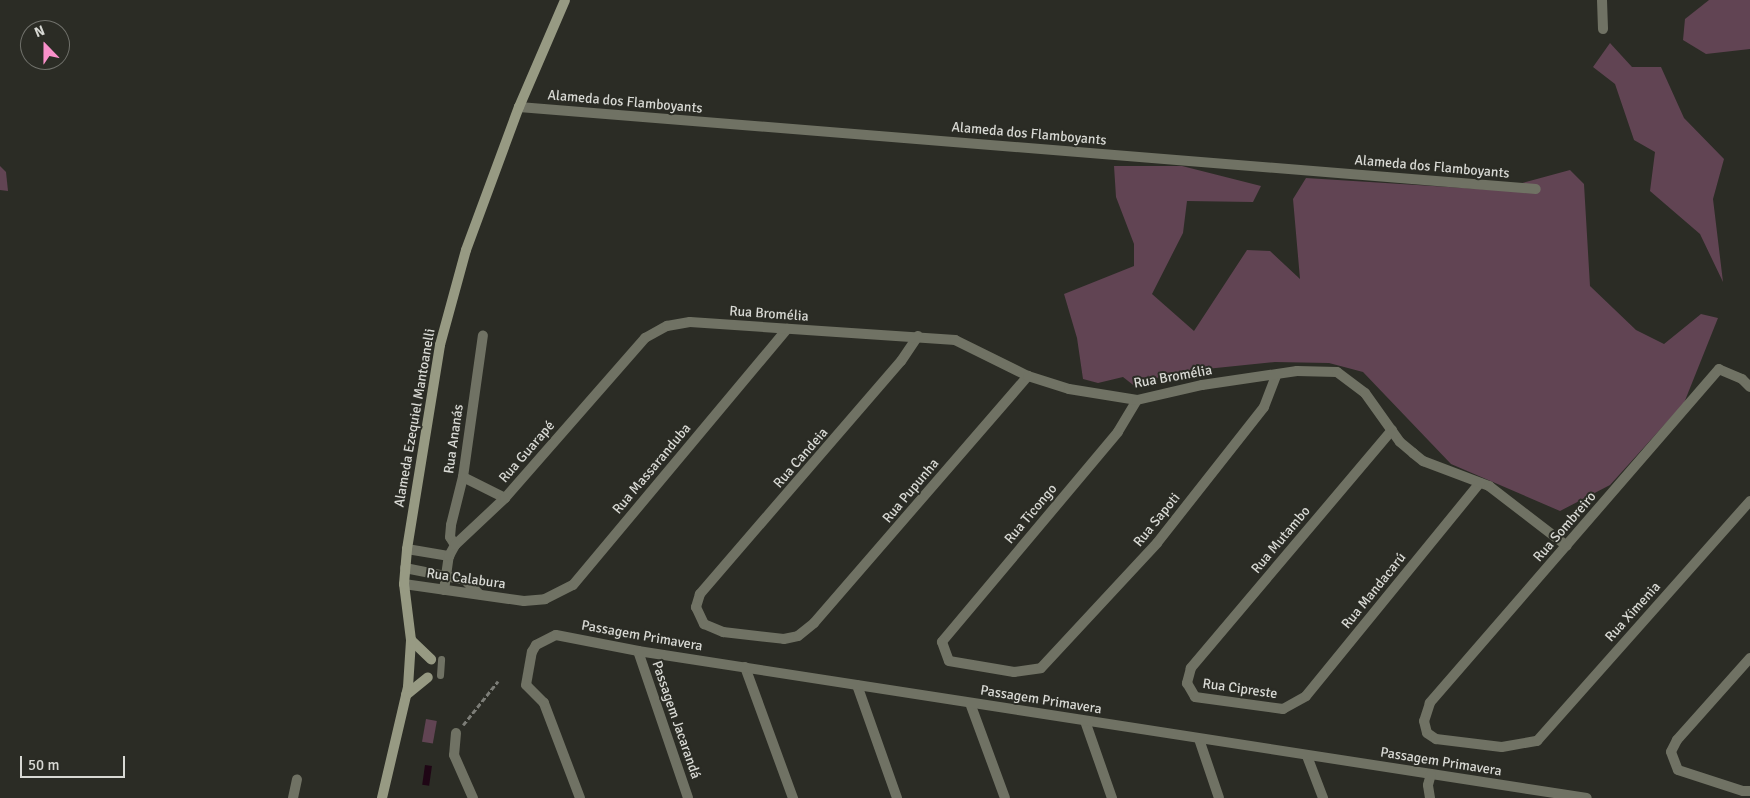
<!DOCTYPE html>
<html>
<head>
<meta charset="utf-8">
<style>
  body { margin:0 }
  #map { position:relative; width:1750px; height:798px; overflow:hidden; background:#2b2c25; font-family:Signika,sans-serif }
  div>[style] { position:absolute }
  .green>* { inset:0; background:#614453; transform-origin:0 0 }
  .water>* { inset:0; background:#1f0615; transform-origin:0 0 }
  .path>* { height:2.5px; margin-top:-1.25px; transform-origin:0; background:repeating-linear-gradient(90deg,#7c7d77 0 5px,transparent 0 7.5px) }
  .service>* { height:7px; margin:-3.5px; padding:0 3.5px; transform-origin:3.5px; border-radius:3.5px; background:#707264 }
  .minor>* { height:10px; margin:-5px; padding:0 5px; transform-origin:5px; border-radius:5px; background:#707264 }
  .secondary>* { height:10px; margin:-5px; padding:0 5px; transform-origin:5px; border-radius:5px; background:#979a83 }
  span { translate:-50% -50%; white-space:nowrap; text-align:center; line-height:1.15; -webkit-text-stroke:4px #2b2c25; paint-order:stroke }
  .street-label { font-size:14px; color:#d8d9d4 }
  .north { position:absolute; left:20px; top:20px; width:50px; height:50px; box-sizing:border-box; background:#2b2c25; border:1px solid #70716b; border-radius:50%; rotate:338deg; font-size:14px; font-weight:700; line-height:20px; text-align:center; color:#d8d9d4 }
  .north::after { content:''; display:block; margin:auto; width:18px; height:22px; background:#f990ca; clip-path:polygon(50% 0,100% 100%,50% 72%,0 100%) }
  .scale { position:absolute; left:20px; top:756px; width:105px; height:22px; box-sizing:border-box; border:2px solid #d8d9d4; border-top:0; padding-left:6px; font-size:15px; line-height:18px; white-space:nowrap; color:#d8d9d4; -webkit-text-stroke:4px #2b2c25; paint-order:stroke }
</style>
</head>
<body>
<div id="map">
  <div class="green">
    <i style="clip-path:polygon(1709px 0,1750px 0,1750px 49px,1706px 54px,1683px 40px,1685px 19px)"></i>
    <i style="clip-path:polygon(1610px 43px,1632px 67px,1661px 67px,1684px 118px,1724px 159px,1713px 199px,1723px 282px,1700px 234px,1650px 191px,1655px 152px,1634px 140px,1615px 84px,1593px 67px)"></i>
    <i style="clip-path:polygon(0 166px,6px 172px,8px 191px,0 190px)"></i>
    <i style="clip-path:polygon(1114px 166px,1182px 166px,1261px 186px,1253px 202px,1187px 201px,1183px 233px,1152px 294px,1194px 331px,1247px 250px,1270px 251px,1300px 279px,1293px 199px,1306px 178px,1496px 190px,1570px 170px,1584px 184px,1590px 286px,1636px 330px,1664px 344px,1701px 314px,1718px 318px,1684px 403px,1610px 485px,1560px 511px,1451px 464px,1363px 372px,1329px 363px,1275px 362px,1167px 373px,1137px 388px,1123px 377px,1098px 383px,1083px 379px,1077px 338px,1064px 294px,1134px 266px,1134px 244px,1116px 197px)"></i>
    <i style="left:426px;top:719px;width:11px;height:23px;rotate:10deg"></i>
  </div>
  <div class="water">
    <i style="left:425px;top:765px;width:7px;height:20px;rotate:8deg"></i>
  </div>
  <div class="path">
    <i style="left:463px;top:725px;width:56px;rotate:-51.5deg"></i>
  </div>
  <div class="service">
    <i style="left:440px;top:675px;width:16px;rotate:-86deg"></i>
  </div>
  <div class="minor">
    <i style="left:1602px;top:0;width:29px;rotate:88deg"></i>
    <i style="left:519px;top:107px;width:1020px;rotate:4.61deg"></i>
    <i style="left:918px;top:336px;width:30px;rotate:124deg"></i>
    <i style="left:901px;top:361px;width:308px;rotate:130.8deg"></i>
    <i style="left:700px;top:594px;width:14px;rotate:107deg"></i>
    <i style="left:696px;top:607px;width:19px;rotate:65deg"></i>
    <i style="left:704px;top:624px;width:21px;rotate:23deg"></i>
    <i style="left:723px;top:632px;width:61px;rotate:6.5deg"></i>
    <i style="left:784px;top:639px;width:14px;rotate:-12deg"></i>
    <i style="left:798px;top:636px;width:21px;rotate:-39deg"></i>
    <i style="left:814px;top:623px;width:327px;rotate:-49.1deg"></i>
    <i style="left:1750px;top:387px;width:11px;rotate:-135deg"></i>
    <i style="left:1742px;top:379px;width:25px;rotate:-157deg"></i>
    <i style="left:1719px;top:369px;width:442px;rotate:130.9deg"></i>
    <i style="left:1430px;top:703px;width:19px;rotate:108deg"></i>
    <i style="left:1424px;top:721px;width:12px;rotate:76deg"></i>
    <i style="left:1427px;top:733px;width:11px;rotate:34deg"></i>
    <i style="left:1436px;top:739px;width:66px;rotate:6.9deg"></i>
    <i style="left:1502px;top:747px;width:36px;rotate:-10deg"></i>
    <i style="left:1537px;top:741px;width:321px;rotate:-48.4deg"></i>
    <i style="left:1137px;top:400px;width:37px;rotate:121deg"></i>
    <i style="left:1118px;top:432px;width:274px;rotate:130deg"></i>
    <i style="left:942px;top:642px;width:20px;rotate:70deg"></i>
    <i style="left:949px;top:661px;width:66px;rotate:9.6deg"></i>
    <i style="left:1014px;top:672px;width:27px;rotate:-8deg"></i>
    <i style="left:1041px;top:668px;width:171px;rotate:-47.1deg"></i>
    <i style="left:1157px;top:543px;width:173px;rotate:-51.8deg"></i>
    <i style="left:1264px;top:407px;width:33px;rotate:-69deg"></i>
    <i style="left:1392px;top:430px;width:312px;rotate:130.2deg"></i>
    <i style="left:1191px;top:668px;width:16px;rotate:105deg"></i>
    <i style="left:1187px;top:683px;width:16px;rotate:60deg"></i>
    <i style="left:1195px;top:697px;width:89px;rotate:7.8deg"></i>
    <i style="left:1283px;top:709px;width:26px;rotate:-29deg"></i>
    <i style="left:1306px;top:696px;width:275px;rotate:-50.8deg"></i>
    <i style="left:463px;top:477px;width:47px;rotate:26.6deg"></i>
    <i style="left:455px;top:545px;width:9px;rotate:-122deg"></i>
    <i style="left:450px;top:537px;width:12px;rotate:-85deg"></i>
    <i style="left:451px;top:525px;width:49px;rotate:-76deg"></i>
    <i style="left:463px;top:477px;width:143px;rotate:-82deg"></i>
    <i style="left:407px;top:549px;width:43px;rotate:9.5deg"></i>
    <i style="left:405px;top:568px;width:61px;rotate:11.3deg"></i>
    <i style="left:465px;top:580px;width:20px;rotate:45deg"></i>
    <i style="left:404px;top:584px;width:121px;rotate:8.1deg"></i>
    <i style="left:524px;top:601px;width:21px;rotate:-5deg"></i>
    <i style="left:545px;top:599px;width:31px;rotate:-27deg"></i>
    <i style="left:573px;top:585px;width:334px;rotate:-50.1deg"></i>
    <i style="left:444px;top:590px;width:34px;rotate:-82deg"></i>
    <i style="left:449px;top:556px;width:13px;rotate:-61deg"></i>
    <i style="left:455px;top:545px;width:69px;rotate:-43.2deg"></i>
    <i style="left:505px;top:498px;width:213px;rotate:-48.8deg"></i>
    <i style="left:645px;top:338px;width:25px;rotate:-29deg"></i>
    <i style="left:667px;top:326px;width:23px;rotate:-10deg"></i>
    <i style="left:690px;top:322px;width:266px;rotate:3.9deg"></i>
    <i style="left:955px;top:340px;width:81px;rotate:26.3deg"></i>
    <i style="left:1028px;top:376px;width:43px;rotate:17.6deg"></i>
    <i style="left:1069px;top:389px;width:69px;rotate:9.2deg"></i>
    <i style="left:1137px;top:400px;width:67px;rotate:-13deg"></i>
    <i style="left:1202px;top:385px;width:96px;rotate:-8.4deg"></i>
    <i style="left:1297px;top:371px;width:40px;rotate:1.4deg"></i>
    <i style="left:1337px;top:372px;width:35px;rotate:37deg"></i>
    <i style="left:1365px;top:393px;width:60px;rotate:54.5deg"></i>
    <i style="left:1400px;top:442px;width:17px;rotate:40deg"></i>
    <i style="left:1413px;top:453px;width:13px;rotate:39deg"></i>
    <i style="left:1423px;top:461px;width:71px;rotate:20.7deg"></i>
    <i style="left:1489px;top:486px;width:98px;rotate:37.6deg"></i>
    <i style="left:638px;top:651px;width:155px;rotate:71.2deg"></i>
    <i style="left:1750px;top:658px;width:110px;rotate:131.7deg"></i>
    <i style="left:1677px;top:740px;width:13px;rotate:117deg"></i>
    <i style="left:1671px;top:752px;width:19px;rotate:69deg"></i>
    <i style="left:1678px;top:770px;width:68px;rotate:17.9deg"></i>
    <i style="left:1743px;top:791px;width:7px"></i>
    <i style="left:745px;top:667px;width:140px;rotate:69.9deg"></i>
    <i style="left:857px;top:685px;width:120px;rotate:70.5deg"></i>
    <i style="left:970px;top:703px;width:101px;rotate:69.8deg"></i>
    <i style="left:1085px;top:721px;width:82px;rotate:70.7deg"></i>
    <i style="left:456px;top:733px;width:22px;rotate:95deg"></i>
    <i style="left:454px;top:755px;width:47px;rotate:66.2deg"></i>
    <i style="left:1199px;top:739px;width:62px;rotate:71.3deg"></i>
    <i style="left:1307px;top:756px;width:45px;rotate:69.1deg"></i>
    <i style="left:293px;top:798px;width:19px;rotate:-78deg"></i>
    <i style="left:580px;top:798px;width:102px;rotate:-110.8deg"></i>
    <i style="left:544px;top:703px;width:25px;rotate:-135deg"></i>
    <i style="left:526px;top:685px;width:34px;rotate:-80deg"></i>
    <i style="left:532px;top:652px;width:8px;rotate:-60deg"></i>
    <i style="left:536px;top:645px;width:22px;rotate:-27deg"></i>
    <i style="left:556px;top:635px;width:84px;rotate:11deg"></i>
    <i style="left:638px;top:651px;width:960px;rotate:8.81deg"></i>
    <i style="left:1430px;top:798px;width:13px;rotate:-99deg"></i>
    <i style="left:1428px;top:785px;width:11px;rotate:-75deg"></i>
  </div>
  <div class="secondary">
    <i style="left:411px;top:640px;width:28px;rotate:44deg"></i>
    <i style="left:406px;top:695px;width:28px;rotate:-39deg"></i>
    <i style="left:382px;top:798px;width:114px;rotate:-76.8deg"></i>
    <i style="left:408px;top:687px;width:47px;rotate:-86.3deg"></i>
    <i style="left:411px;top:640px;width:56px;rotate:-97.1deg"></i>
    <i style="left:404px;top:584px;width:35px;rotate:-85deg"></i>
    <i style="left:407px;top:549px;width:207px;rotate:-80.8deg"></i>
    <i style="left:440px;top:345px;width:98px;rotate:-74.7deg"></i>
    <i style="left:466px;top:250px;width:153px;rotate:-69.7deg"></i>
    <i style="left:519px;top:107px;width:116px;rotate:-66.7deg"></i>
  </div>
  <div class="street-label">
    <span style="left:625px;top:102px;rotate:5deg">Alameda dos Flamboyants</span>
    <span style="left:1029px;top:134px;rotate:5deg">Alameda dos Flamboyants</span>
    <span style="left:1432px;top:167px;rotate:5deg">Alameda dos Flamboyants</span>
    <span style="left:769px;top:314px;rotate:4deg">Rua Bromélia</span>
    <span style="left:1173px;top:377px;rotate:-10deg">Rua Bromélia</span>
    <span style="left:415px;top:418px;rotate:-80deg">Alameda Ezequiel Mantoanelli</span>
    <span style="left:454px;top:439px;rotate:-82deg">Rua Ananás</span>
    <span style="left:527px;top:452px;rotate:-49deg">Rua Guarapé</span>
    <span style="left:801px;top:458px;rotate:-49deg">Rua Candeia</span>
    <span style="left:652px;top:469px;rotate:-50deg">Rua Massaranduba</span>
    <span style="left:911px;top:491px;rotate:-50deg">Rua Pupunha</span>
    <span style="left:1031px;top:514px;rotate:-50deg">Rua Ticongo</span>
    <span style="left:1157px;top:520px;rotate:-51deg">Rua Sapoti</span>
    <span style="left:1565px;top:527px;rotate:-49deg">Rua Sombreiro</span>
    <span style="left:1281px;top:540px;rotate:-50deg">Rua Mutambo</span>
    <span style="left:466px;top:579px;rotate:8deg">Rua Calabura</span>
    <span style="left:1374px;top:591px;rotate:-51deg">Rua Mandacarú</span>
    <span style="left:1633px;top:612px;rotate:-48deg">Rua Ximenia</span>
    <span style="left:642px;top:636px;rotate:10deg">Passagem Primavera</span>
    <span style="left:1240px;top:689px;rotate:8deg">Rua Cipreste</span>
    <span style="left:1041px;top:700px;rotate:9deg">Passagem Primavera</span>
    <span style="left:676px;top:720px;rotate:71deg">Passagem Jacarandá</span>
    <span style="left:1441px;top:762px;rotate:9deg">Passagem Primavera</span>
  </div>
  <div class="north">N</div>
  <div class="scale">50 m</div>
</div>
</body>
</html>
